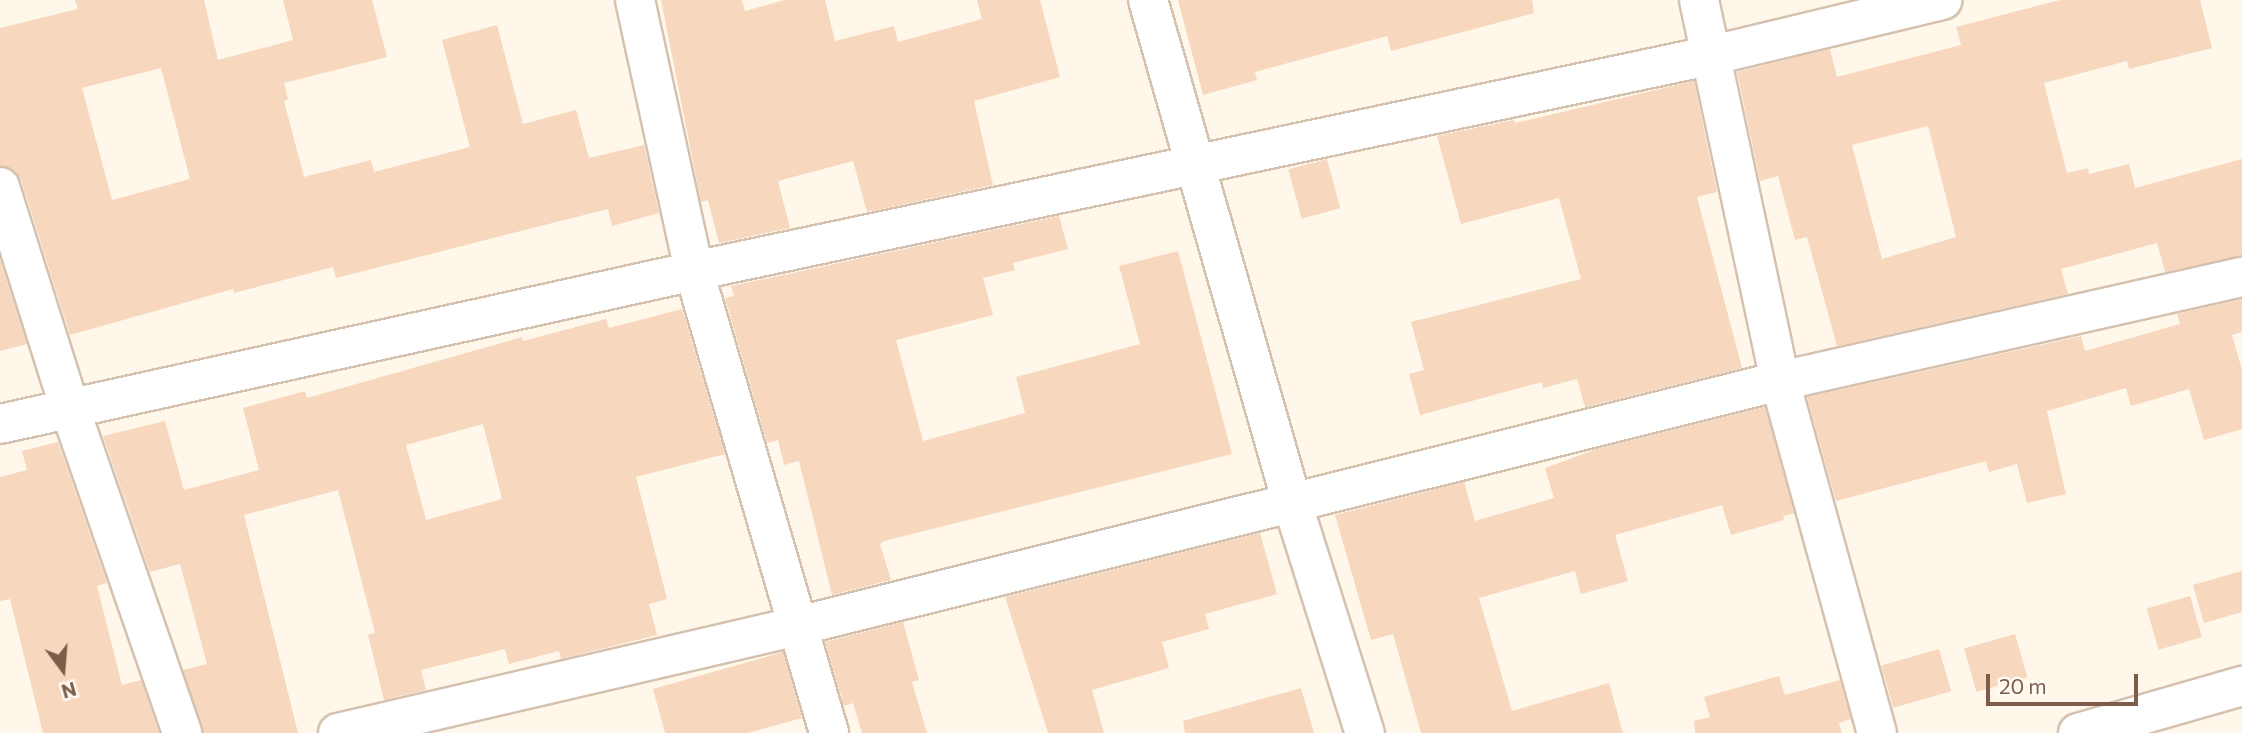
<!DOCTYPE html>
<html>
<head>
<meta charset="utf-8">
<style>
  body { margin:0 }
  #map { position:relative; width:2242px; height:733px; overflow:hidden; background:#fef7ea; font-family:Commissioner,sans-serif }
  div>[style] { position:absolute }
  .building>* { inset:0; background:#f7d7be; transform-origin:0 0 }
  .roads { filter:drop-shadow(2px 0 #d5c1b0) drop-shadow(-2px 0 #d5c1b0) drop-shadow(0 2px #d5c1b0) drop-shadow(0 -2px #d5c1b0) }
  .minor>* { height:38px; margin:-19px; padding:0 19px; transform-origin:19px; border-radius:19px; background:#fff }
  span { translate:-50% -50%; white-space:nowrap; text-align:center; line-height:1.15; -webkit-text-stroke:5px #fffaf2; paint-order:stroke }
  .north { position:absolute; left:28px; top:635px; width:70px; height:70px; -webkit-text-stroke:5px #fffaf2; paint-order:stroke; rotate:164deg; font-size:19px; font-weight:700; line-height:28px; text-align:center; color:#7d5d49 }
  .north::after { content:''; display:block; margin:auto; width:24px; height:32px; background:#7d5d49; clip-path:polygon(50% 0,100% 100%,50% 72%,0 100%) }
  .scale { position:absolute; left:1986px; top:674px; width:152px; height:32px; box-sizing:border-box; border:4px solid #7d5d49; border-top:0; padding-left:9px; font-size:21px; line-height:24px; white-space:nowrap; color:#7d5d49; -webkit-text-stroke:5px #fffaf2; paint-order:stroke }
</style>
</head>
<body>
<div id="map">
  <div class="building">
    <i style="clip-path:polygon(evenodd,75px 0,204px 0,218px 60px,293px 40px,283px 0,372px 0,387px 57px,284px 83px,288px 99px,284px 101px,304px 177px,371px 160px,374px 172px,470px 147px,442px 40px,497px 25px,523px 124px,576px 110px,589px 158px,644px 145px,659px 213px,612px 226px,608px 209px,336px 278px,333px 267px,234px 293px,233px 289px,70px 335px,21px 180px,14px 170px,0 166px,0 28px,78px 9px,75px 0,161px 68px,190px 179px,112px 200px,82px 88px,161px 68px)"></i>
    <i style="clip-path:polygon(661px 0,742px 0,745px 11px,785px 0,825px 0,835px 41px,894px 26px,898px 42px,982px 19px,977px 0,1040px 0,1060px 77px,974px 101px,993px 185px,867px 212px,853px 161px,778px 181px,790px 228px,719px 243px,708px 200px,701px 202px)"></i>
    <i style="clip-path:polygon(1178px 0,1532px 0,1534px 13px,1391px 51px,1387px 36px,1255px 72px,1257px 80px,1203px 95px)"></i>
    <i style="clip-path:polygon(evenodd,2060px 0,2200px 0,2212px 48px,2129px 69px,2127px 61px,2044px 83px,2067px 173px,2088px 168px,2089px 174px,2129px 164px,2135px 188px,2242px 159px,2242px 256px,2165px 272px,2157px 243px,2061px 269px,2068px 294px,1837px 346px,1807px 237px,1795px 240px,1778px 176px,1760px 181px,1737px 72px,1830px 49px,1837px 77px,1961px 45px,1956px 27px,2060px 0,1928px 126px,1956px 237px,1882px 259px,1852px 145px,1928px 126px)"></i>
    <i style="clip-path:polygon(1694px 81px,1717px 192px,1697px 197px,1742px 368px,1585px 407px,1577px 379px,1543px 388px,1542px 382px,1420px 415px,1409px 374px,1424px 370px,1411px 322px,1581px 279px,1559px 198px,1461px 224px,1437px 136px,1514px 120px,1515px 123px)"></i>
    <i style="left:1327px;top:159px;width:51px;height:40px;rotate:75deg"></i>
    <i style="clip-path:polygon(1059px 216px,1068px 249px,1013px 263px,1015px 270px,983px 278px,993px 315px,896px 340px,923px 441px,1025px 413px,1016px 377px,1140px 344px,1119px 266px,1178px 251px,1232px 454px,884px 541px,880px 544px,891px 580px,832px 595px,799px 461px,784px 465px,778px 440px,767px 443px,725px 298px,734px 296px,731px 286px)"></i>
    <i style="clip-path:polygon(0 260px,27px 344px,0 351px)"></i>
    <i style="clip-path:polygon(2242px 299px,2242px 332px,2232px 335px,2242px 370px,2242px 429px,2204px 440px,2189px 389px,2131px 406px,2126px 388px,2047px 411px,2066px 494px,2027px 503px,2017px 464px,1989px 472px,1986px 461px,1836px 501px,1807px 397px,2081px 336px,2085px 351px,2180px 324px,2177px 314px)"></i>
    <i style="clip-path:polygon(evenodd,682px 309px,725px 454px,636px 477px,667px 599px,649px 604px,657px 635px,561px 659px,559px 651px,509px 664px,505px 649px,421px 670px,426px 690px,384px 700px,368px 635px,375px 633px,338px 490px,244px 515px,298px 733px,203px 733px,183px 670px,207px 664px,180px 564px,150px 572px,103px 436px,165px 421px,184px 490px,259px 470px,243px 408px,305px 391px,307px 398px,522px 337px,523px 341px,606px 319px,609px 328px,682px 309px,483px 424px,502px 499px,426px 520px,406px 445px,483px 424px)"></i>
    <i style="clip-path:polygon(1765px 407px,1794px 513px,1783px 516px,1784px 520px,1731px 535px,1722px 505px,1615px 535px,1628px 581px,1581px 594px,1575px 571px,1479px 598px,1512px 711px,1609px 683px,1623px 733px,1421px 733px,1393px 634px,1371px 640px,1335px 515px,1464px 482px,1475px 521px,1554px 498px,1545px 468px,1597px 449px)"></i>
    <i style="clip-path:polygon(58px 442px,107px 583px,97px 586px,122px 685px,141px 680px,159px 733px,43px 733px,10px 599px,0 601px,0 477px,27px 470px,22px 451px)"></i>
    <i style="clip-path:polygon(1260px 533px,1277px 594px,1205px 614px,1209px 629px,1162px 642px,1169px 668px,1092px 690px,1104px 733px,1048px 733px,1005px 597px)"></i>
    <i style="clip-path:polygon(2242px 571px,2242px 612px,2204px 623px,2193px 585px)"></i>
    <i style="left:2190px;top:596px;width:43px;height:45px;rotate:74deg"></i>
    <i style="clip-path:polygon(903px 622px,919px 680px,912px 682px,927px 733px,862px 733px,853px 703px,844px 706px,825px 642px)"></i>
    <i style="left:2015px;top:634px;width:45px;height:53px;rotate:74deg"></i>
    <i style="left:1939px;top:649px;width:44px;height:60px;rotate:74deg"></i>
    <i style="clip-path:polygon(783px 652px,802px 718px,748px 733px,665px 733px,653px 689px)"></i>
    <i style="clip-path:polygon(1779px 676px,1785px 695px,1840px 680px,1851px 719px,1839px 723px,1842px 733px,1695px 733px,1694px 721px,1710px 717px,1704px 697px)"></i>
    <i style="clip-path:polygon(1301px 688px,1314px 733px,1185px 733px,1183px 721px)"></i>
  </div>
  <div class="roads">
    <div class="minor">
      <i style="left:635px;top:0;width:277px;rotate:77.7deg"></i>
      <i style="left:694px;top:271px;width:481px;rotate:73.7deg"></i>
      <i style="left:1148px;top:0;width:519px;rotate:74.01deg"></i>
      <i style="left:1291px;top:499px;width:245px;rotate:72.5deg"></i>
      <i style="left:1699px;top:0;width:390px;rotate:78deg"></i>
      <i style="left:1780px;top:381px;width:365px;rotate:74.6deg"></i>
      <i style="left:0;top:187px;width:233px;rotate:72.5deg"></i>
      <i style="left:70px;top:409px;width:343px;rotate:70.9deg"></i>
      <i style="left:0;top:424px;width:711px;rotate:-12.43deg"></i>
      <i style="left:694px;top:271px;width:1042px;rotate:-11.97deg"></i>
      <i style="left:1713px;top:55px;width:236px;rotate:-13.5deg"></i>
      <i style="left:338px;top:733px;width:472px;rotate:-13.1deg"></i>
      <i style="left:798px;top:626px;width:1012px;rotate:-14.01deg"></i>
      <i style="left:1780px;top:381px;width:474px;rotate:-12.7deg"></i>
      <i style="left:2078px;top:733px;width:171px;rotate:-16deg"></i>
    </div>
  </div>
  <div class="north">N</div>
  <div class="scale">20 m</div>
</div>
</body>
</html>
